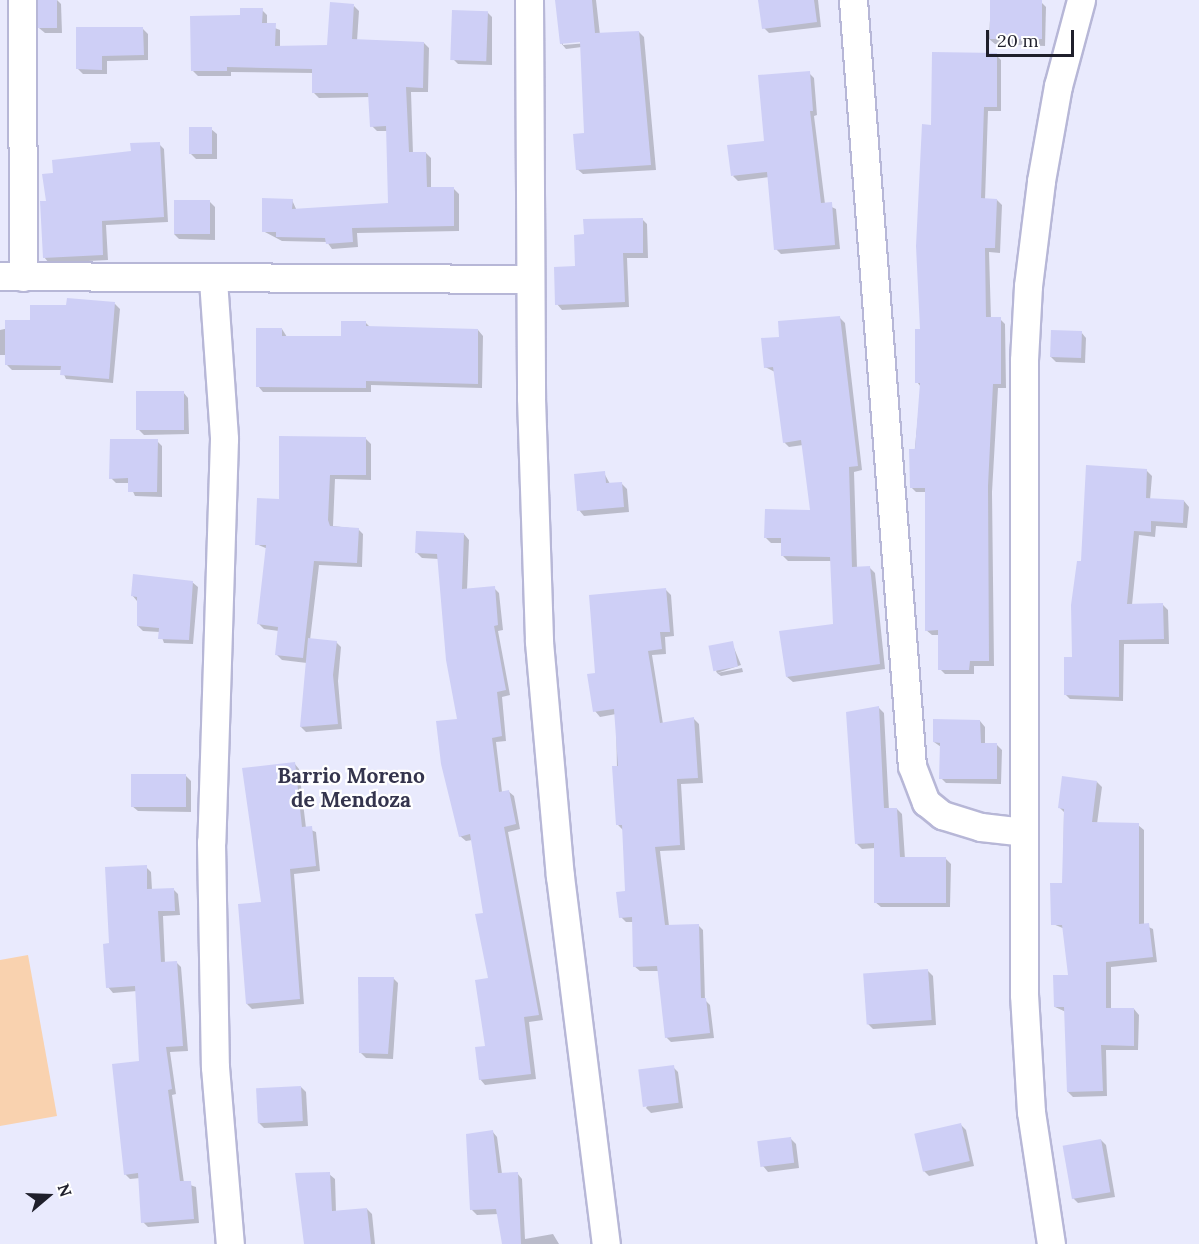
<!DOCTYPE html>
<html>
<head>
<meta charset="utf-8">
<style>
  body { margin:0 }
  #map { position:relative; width:1199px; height:1244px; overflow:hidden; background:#e9eafd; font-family:Lora,serif }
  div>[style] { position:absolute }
  .green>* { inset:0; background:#f9d2af }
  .shadow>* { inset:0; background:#0003 }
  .building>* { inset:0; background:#cecff6; transform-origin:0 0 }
  .roads { filter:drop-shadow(2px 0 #b7b7d7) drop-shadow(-2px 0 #b7b7d7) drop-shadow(0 2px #b7b7d7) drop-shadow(0 -2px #b7b7d7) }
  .street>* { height:27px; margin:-13.5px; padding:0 13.5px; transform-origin:13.5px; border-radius:13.5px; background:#fff }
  span { translate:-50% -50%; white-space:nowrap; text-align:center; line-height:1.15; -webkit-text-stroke:4.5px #fff; paint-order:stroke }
  .neighbourhood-label { font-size:21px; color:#34344d; font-weight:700 }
  .north { position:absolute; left:18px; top:1166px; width:60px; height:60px; -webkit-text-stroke:4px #fff; paint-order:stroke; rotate:71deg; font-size:16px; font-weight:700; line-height:24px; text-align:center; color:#1f1f2b }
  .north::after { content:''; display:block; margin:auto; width:21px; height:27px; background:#1f1f2b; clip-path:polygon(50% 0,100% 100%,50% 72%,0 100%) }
  .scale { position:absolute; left:986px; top:30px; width:88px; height:27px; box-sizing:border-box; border:3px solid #1f1f2b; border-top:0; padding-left:8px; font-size:18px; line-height:21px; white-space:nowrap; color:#1f1f2b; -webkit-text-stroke:4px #fff; paint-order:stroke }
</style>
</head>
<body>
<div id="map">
  <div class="green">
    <i style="clip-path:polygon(28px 955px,57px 1116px,0 1126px,0 960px)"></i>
  </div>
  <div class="shadow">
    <i style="clip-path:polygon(39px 0,57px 0,61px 4px,62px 33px,45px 33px,39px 28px)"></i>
    <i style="clip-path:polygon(evenodd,556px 0,596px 0,600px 35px,639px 32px,644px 37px,656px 170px,583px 174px,577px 169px,585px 134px,582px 47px,566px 49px,561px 43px,556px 0,588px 40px,588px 43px,563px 45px,563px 42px,588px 40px)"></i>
    <i style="clip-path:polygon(760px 0,818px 0,821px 27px,769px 33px,764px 28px)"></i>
    <i style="clip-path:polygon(991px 0,1041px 2px,1046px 7px,1045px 46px,995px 44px,989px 39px)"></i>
    <i style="clip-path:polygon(354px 6px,359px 11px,357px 41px,424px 43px,429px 48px,428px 92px,411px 92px,413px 154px,426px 153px,431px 158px,431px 189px,454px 189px,459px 194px,459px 231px,357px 233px,358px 247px,332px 249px,327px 242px,282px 241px,263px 231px,292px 200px,297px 211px,389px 205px,388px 131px,377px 131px,372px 126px,370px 97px,319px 98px,314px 93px,314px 73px,231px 72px,231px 76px,198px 76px,193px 71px,242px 17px,262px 10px,267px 15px,267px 25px,280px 30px,280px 47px,328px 47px)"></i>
    <i style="clip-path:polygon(487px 12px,492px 17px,492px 65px,458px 64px,453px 59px)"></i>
    <i style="clip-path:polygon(143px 29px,148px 34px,148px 60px,107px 61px,107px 74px,83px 74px,78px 69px)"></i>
    <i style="clip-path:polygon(996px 55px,1001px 60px,1001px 111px,988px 111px,985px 200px,997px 200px,1002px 205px,1000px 253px,989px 252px,991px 319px,1000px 319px,1005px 324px,1006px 388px,998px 388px,992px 492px,994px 666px,974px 666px,974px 674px,945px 674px,940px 669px,940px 635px,932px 635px,926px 630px,927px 492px,916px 492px,911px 487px,921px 387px,917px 382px,933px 126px)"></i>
    <i style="clip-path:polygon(809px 73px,814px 78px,817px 115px,814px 116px,825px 204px,836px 209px,840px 249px,781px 254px,776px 249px,769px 177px,738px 181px,733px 176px,765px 142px)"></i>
    <i style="clip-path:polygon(211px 129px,217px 134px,217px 159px,196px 159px,191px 154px)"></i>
    <i style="clip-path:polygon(159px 144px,164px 149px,168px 222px,106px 225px,108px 260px,49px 263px,44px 257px,47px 202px,132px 152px)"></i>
    <i style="clip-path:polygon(210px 202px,215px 207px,215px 240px,179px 239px,174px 234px)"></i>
    <i style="clip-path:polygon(642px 219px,647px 224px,648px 258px,627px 258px,629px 307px,562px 310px,557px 304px)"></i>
    <i style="clip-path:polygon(115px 304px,120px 309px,113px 383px,66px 379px,62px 370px,12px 370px,7px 365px,7px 355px,0 355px,0 330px)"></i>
    <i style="clip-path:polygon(840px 318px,845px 323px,862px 470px,854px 472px,857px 568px,869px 567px,875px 573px,885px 669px,793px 682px,787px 677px,834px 625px,832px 561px,788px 561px,783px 556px,783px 543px,771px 543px,766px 538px,811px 511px,803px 445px,789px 447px,784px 442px,775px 372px,765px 367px,780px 339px)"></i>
    <i style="clip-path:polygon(365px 322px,371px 328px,478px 330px,483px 336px,482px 388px,371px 385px,371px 392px,263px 392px,258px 386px,282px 329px,287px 337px,342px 337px)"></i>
    <i style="clip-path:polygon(1081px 332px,1086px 338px,1085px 363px,1056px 362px,1051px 357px)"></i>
    <i style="clip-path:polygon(183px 392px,188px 398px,189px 434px,144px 435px,139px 430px)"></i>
    <i style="clip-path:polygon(366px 439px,371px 444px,371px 480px,335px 479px,333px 526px,358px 529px,363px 534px,362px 567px,319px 565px,310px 640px,336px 642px,341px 647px,338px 681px,342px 729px,306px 732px,301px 727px,307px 663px,282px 660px,277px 655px,279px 631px,264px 629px,259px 624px,268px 549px,256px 544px,280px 501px)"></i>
    <i style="clip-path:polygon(157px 441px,162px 446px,162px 497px,135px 496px,129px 483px,116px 483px,111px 478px)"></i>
    <i style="clip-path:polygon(1146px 470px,1152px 476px,1150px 500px,1184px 501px,1189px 507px,1187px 528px,1156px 526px,1155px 537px,1139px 535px,1132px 605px,1163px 605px,1168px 610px,1169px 644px,1124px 644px,1123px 701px,1070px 699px,1065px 694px,1073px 658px,1082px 563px)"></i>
    <i style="clip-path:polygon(604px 473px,610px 484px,621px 483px,627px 489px,629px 512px,584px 516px,579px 510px)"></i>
    <i style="clip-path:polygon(464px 534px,469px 540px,467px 590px,494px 588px,499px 593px,503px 630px,498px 631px,510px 695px,502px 697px,506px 741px,496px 742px,502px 792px,508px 791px,514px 796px,520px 829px,508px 832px,543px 1020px,529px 1022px,536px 1079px,485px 1085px,480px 1079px,487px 1048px,489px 979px,485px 914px,472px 840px,466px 841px,460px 836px,459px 721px,439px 559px,422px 558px,417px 553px)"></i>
    <i style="clip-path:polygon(192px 582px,198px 587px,193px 644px,164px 643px,160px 632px,143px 631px,138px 626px,137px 601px,132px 595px)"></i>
    <i style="clip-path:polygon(666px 590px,671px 595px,674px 636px,665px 637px,666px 654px,652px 655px,663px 724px,694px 719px,699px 724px,703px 783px,681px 784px,685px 850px,660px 851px,669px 926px,698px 925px,703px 930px,705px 1000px,710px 1005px,714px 1038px,671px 1042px,666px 1037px,659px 971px,640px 971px,634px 966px,633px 922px,626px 922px,621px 917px,626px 893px,623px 830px,618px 825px,616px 714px,600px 717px,595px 711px,597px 674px)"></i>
    <i style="clip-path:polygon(732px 643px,741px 665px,717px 673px,716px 671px)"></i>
    <i style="clip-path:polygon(742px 668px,743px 672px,721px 676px,717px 673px)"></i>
    <i style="clip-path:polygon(879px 708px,884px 713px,889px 810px,897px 809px,902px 814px,905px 859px,945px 858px,951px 864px,950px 907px,881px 907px,875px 902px,875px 848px,862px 849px,857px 844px)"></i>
    <i style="clip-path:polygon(980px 721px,985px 727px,985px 745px,997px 745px,1002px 750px,1001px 784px,946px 783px,941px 778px,941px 747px,934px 742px)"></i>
    <i style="clip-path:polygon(294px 763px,299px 769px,306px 828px,316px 832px,320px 871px,294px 874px,304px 1004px,252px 1009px,247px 1004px,263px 903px)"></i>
    <i style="clip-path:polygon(186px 776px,191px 781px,191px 812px,138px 811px,132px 806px)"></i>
    <i style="clip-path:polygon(1097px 782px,1102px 787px,1097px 824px,1138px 825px,1144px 830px,1144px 925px,1153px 929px,1157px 962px,1111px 967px,1111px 1009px,1134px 1009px,1139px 1015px,1138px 1050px,1106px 1050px,1107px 1096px,1073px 1097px,1068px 1092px,1066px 1012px,1055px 1007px,1070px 977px,1065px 929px,1053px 924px,1063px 885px,1064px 812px,1059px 807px)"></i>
    <i style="clip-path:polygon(146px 867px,151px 872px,152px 890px,173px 889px,178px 894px,180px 915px,163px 916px,165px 963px,176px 962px,181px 967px,188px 1051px,170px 1052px,176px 1094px,172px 1095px,184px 1183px,196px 1187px,199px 1223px,148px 1227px,143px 1222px,140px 1178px,130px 1179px,125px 1174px,141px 1062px,137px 991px,113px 993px,108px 987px,111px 945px)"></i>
    <i style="clip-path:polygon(928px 971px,933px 976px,936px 1025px,873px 1029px,868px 1024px)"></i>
    <i style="clip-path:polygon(393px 978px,398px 983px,393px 1059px,366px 1058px,361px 1053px)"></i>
    <i style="clip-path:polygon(673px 1067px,678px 1072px,683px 1108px,651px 1113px,646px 1108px)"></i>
    <i style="clip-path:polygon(301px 1087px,306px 1092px,308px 1126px,264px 1128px,259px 1123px)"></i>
    <i style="clip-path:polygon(961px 1125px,966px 1130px,974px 1166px,929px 1176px,924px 1171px)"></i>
    <i style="clip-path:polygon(492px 1131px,497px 1137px,502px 1174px,517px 1173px,522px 1179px,525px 1239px,553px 1234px,559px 1244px,504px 1244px,499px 1214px,477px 1215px,472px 1210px)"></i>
    <i style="clip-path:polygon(790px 1138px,796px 1144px,799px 1168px,768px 1172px,763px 1166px)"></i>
    <i style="clip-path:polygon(1101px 1140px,1106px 1145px,1115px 1197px,1078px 1203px,1073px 1198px)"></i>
    <i style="clip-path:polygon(329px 1174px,335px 1179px,336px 1212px,367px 1209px,372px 1214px,375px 1244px,305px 1244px)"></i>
  </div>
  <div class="building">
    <i style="left:38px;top:0;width:19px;height:28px"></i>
    <i style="clip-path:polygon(555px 0,592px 0,595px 33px,639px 31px,651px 165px,576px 170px,573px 134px,584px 133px,580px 42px,560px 44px)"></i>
    <i style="clip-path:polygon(758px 0,814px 0,817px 22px,762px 29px)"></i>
    <i style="left:990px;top:0;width:52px;height:39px"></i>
    <i style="clip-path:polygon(330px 2px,354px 4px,352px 39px,424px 42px,423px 88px,406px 87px,409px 152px,426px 152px,427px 187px,454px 187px,454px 226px,352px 228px,353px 242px,326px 244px,325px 238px,276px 237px,276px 232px,262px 232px,262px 198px,293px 199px,292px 209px,388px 203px,386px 126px,370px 127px,368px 93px,312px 93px,312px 69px,227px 67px,227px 71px,191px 71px,190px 16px,240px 15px,240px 8px,263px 8px,262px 23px,276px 23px,275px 46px,327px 45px)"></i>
    <i style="left:452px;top:10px;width:36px;height:50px;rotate:2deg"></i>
    <i style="clip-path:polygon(76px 27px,143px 27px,144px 55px,102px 56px,102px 70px,76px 69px)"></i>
    <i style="clip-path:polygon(932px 52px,997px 53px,997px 107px,984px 107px,981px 198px,997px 199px,995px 248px,985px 248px,986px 317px,1001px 317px,1001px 384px,993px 384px,988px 486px,989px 661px,970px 661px,969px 670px,938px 670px,938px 630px,925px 631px,925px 488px,910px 488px,909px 449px,915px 449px,920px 383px,915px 383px,915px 329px,920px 329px,916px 246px,922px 124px,931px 125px)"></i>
    <i style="clip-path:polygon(810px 71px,813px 111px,810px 111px,821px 203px,832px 202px,835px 245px,774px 250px,767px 172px,731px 176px,727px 145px,764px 141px,758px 75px)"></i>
    <i style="left:189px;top:127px;width:23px;height:27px"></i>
    <i style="clip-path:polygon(160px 142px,164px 217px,102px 221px,103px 255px,43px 258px,40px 201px,46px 201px,42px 174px,53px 173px,52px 160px,131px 151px,130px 143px)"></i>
    <i style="left:174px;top:200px;width:36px;height:34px"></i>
    <i style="clip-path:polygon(643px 218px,643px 253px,623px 253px,625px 302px,555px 305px,554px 267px,575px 266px,574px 235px,584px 234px,583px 219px)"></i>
    <i style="clip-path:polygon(67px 298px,115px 302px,109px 379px,60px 375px,61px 366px,5px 365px,5px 320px,30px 320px,30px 305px,66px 305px)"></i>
    <i style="clip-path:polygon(840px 316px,858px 466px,849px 467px,852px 567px,870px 566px,880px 664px,786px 677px,779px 631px,833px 624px,830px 557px,781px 556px,781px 538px,764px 538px,765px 509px,810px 510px,801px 440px,783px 443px,773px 367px,764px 368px,761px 338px,779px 337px,778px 321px)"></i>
    <i style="clip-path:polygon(341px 321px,366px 321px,366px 326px,478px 329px,478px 384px,366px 381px,366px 388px,256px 387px,256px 328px,282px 328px,282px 336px,341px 336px)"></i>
    <i style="left:1051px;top:330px;width:31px;height:27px;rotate:2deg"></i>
    <i style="left:184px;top:391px;width:39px;height:48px;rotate:90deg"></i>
    <i style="clip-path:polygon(279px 436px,366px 437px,366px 475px,330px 475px,328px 520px,330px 526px,359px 528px,357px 563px,314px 561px,303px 658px,275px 655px,278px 627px,257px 624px,266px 545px,255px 545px,257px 498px,279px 499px)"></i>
    <i style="clip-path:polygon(110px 439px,158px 439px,157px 492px,128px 492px,128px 478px,109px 479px)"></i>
    <i style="clip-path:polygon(1086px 465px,1147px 469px,1146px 498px,1184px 500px,1183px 523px,1151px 521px,1151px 532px,1134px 531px,1127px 604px,1163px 603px,1164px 639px,1119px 640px,1119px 697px,1064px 695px,1064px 657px,1072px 657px,1071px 605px,1077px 561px,1081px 561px)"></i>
    <i style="clip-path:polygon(605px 471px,606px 483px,622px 482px,624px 507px,577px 511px,574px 474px)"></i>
    <i style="clip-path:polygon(416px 531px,464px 533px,462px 589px,495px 586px,498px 625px,494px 626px,506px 690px,497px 692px,502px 736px,492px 738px,499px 792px,509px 790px,516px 824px,504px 827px,539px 1015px,524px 1017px,531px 1074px,479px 1080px,475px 1047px,485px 1046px,475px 980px,488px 978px,475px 914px,483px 913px,470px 834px,459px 837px,441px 764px,436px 721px,457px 719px,446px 660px,437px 554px,415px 553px)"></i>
    <i style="clip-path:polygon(133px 574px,193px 581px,189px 640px,158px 639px,159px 628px,137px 626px,137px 597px,131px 596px)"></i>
    <i style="clip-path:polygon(666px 588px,670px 632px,660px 632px,662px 649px,648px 651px,660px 723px,694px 717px,698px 778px,677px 779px,680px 845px,655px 847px,665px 925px,699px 924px,701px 998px,706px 998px,710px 1033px,665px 1038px,657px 966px,633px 967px,632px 917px,619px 918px,616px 892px,625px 891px,622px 825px,616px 825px,612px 766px,618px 766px,614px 709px,593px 712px,587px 674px,595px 673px,589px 595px)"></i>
    <i style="clip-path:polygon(308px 638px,337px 641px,333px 675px,338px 724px,300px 727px)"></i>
    <i style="left:733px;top:641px;width:26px;height:25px;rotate:79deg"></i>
    <i style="clip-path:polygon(879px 706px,884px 808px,897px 808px,900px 857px,946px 857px,946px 903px,874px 903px,874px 843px,855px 844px,846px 712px)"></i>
    <i style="clip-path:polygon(933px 719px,980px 720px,981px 743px,997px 743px,997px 779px,939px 779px,940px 743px,933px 742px)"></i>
    <i style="clip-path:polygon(295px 762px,302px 827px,312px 826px,316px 866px,290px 869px,300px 999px,246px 1004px,238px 904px,261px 902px,242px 768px)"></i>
    <i style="left:131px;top:774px;width:55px;height:33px"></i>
    <i style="clip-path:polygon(1062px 776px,1097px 781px,1092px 822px,1139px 823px,1139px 924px,1149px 923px,1153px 957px,1106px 962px,1106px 1008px,1134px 1008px,1134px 1046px,1101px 1045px,1103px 1091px,1067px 1092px,1064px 1007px,1054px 1007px,1053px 975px,1068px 975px,1062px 925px,1051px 925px,1050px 883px,1062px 883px,1064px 809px,1058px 808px)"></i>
    <i style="clip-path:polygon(147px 865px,147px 889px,174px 888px,175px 911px,158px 911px,161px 962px,177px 961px,183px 1046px,166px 1047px,172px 1089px,168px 1090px,180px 1181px,191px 1181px,194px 1219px,141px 1223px,138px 1173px,124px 1175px,112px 1064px,139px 1061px,135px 986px,106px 988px,103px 944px,109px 943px,105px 867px)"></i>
    <i style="left:928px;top:969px;width:51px;height:65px;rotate:86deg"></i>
    <i style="clip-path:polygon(358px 977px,394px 977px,388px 1054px,359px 1053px)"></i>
    <i style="left:674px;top:1065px;width:38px;height:36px;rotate:83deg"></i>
    <i style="left:301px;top:1086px;width:35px;height:45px;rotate:87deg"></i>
    <i style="left:961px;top:1123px;width:39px;height:48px;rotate:77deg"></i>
    <i style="clip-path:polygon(493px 1130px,498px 1173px,518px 1172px,521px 1244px,502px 1244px,496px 1209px,470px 1210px,466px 1134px)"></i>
    <i style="left:791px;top:1137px;width:26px;height:34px;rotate:83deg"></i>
    <i style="left:1101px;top:1139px;width:54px;height:39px;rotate:80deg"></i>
    <i style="clip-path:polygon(330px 1172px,332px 1211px,367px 1208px,371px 1244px,304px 1244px,295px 1173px)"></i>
  </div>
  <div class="roads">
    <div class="street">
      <i style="left:22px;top:0;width:277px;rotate:89.8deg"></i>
      <i style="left:529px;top:0;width:398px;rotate:89.7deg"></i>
      <i style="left:531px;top:398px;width:244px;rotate:88.1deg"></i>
      <i style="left:539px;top:642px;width:235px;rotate:84.9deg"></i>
      <i style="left:560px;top:876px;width:371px;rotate:82.9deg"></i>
      <i style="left:853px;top:0;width:768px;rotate:85.6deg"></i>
      <i style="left:912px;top:766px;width:39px;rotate:69deg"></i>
      <i style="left:926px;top:802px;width:21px;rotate:39deg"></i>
      <i style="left:942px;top:815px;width:41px;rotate:17.1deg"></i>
      <i style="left:981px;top:827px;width:43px;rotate:6.6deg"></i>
      <i style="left:0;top:276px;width:530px;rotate:0.32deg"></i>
      <i style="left:213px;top:280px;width:159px;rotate:86deg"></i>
      <i style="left:224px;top:439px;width:403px;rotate:91.8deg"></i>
      <i style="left:211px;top:842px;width:225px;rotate:89deg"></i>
      <i style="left:215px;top:1067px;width:178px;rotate:85.2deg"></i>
      <i style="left:1051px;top:1244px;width:134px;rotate:-98.6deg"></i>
      <i style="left:1031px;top:1112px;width:117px;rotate:-93.4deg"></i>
      <i style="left:1024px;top:995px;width:635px;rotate:-90deg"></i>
      <i style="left:1024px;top:360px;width:74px;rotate:-86.9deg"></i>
      <i style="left:1028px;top:286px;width:106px;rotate:-82.9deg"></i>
      <i style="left:1041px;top:181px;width:97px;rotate:-79.9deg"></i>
      <i style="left:1058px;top:86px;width:89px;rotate:-75deg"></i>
    </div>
  </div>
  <div class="neighbourhood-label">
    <span style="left:351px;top:788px">Barrio Moreno<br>de Mendoza</span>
  </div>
  <div class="north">N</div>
  <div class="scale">20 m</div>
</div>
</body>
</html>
